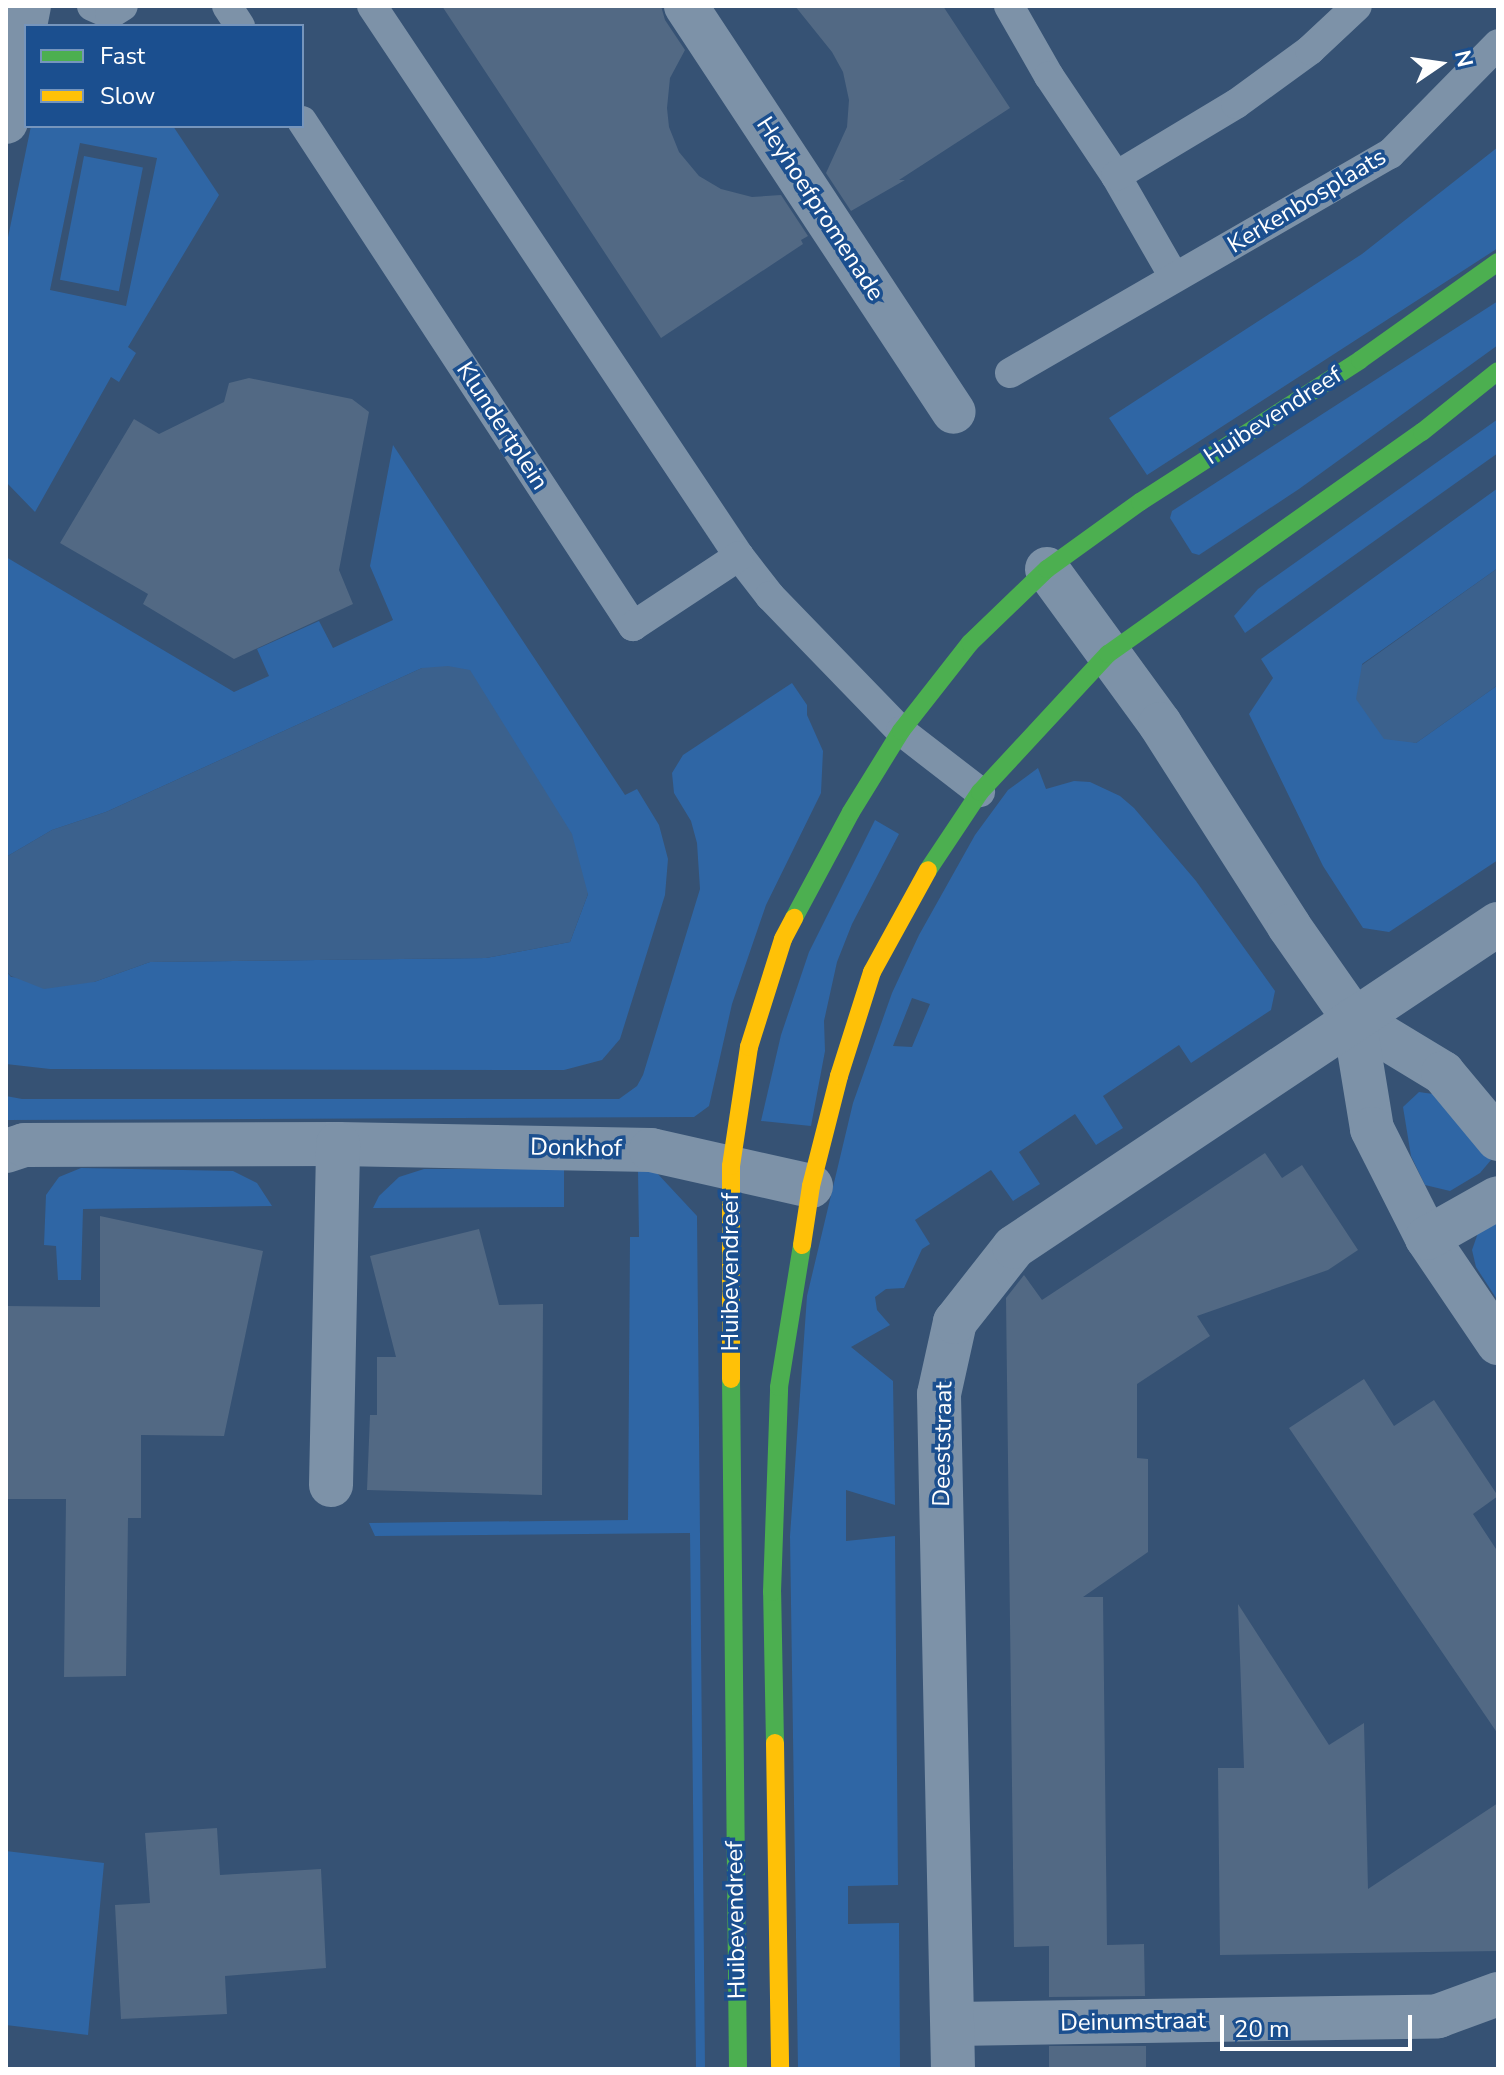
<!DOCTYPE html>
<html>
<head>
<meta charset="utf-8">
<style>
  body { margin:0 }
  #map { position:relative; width:1504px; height:2075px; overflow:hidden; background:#365274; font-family:"Nunito Sans",sans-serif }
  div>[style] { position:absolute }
  .green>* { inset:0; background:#2f66a5; transform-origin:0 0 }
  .water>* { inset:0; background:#3b618d }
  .building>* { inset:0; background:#526984; transform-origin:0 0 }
  .lane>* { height:30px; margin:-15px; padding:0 15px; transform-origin:15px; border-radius:15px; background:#7d92a8 }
  .street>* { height:44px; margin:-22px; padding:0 22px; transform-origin:22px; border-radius:22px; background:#7d92a8 }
  .fast>* { height:18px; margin:-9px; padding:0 9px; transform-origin:9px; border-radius:9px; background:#4caf50 }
  .slow>* { height:18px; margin:-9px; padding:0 9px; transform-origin:9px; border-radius:9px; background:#ffc107 }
  span { translate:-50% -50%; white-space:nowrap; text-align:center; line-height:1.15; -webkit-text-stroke:7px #1b4f8f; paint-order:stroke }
  .street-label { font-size:24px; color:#fff }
  .frame { position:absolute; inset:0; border:8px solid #fff; pointer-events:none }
  .legend { position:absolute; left:24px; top:24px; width:280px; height:104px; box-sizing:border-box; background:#1b4f8f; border:2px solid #7695bc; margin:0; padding:10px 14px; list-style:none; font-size:24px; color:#fff }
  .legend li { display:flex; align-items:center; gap:16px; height:40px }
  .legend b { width:40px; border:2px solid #7695bc }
  .north { position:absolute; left:1400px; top:24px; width:80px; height:80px; -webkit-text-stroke:6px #1b4f8f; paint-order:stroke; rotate:77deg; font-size:22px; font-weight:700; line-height:32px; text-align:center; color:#fff }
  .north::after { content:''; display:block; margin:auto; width:28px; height:36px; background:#fff; clip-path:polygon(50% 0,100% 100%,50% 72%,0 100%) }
  .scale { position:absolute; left:1220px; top:2015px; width:192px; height:36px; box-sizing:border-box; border:4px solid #fff; border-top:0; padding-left:10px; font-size:24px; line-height:28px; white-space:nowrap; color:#fff; -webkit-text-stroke:6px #1b4f8f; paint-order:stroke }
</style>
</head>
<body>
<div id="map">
  <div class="green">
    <i style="clip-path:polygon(evenodd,31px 126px,173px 126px,219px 195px,128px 347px,136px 353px,119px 382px,111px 377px,35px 512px,6px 482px,6px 247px,31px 126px,80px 143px,157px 158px,126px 306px,50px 290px,80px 143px)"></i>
    <i style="clip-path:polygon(1498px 147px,1498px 248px,1147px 475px,1109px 418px,1362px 254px)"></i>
    <i style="left:84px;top:156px;width:60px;height:126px;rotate:11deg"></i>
    <i style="clip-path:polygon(1498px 301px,1498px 345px,1299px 489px,1199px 555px,1192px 553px,1170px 518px,1172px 511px)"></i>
    <i style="clip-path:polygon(1498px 419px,1498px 453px,1245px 633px,1234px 616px,1258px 589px)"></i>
    <i style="clip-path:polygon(393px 445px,625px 795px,637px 789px,659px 825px,668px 859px,665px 895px,620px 1039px,602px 1060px,564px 1070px,50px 1069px,6px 1064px,6px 971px,11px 977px,94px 982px,150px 962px,486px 958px,570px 942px,588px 894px,422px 668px,106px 812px,52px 830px,6px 857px,6px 557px,234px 692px,269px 676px,257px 649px,319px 621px,333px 648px,393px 620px,370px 566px)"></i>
    <i style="clip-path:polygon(1498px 488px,1498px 568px,1362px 664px,1361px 702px,1382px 734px,1416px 743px,1498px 685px,1498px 860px,1389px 932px,1363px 928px,1323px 866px,1249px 714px,1273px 678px,1261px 659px)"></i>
    <i style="clip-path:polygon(792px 683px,807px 705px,807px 715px,823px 751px,821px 793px,766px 905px,732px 1004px,709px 1106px,694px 1117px,6px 1120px,6px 1096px,22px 1099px,619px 1099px,637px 1086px,643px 1075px,700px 889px,697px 843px,691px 821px,674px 793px,672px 773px,683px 755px)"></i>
    <i style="clip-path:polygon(evenodd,1038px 768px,1046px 789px,1074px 781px,1090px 782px,1120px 796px,1134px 808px,1196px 881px,1275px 991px,1271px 1010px,1191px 1063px,1179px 1045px,1103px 1096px,1123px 1128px,1096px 1145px,1075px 1114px,1019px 1152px,1040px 1184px,1013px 1201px,991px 1170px,915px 1220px,930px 1244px,922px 1249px,904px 1288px,886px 1289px,875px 1297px,877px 1310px,890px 1325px,851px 1347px,893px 1381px,895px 1505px,846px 1490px,846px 1541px,895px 1536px,898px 1885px,848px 1886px,848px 1924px,899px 1923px,900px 2069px,798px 2069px,790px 1536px,807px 1296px,853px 1103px,892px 993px,919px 935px,975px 835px,1008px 790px,1038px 768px,912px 998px,930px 1004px,912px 1047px,893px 1046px,912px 998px)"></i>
    <i style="clip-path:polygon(875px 820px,899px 834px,852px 924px,837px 962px,824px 1021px,825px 1051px,811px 1126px,761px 1121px,781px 1035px,809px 952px)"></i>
    <i style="clip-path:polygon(1419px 1092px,1433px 1094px,1491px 1160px,1480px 1173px,1450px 1191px,1425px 1185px,1411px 1156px,1403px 1107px)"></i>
    <i style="clip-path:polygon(81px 1168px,233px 1171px,257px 1183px,272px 1206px,83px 1209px,81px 1280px,58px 1280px,56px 1246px,44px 1245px,46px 1195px,59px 1177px)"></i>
    <i style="clip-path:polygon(424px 1169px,564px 1169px,564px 1207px,373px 1208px,379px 1196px,399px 1177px)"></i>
    <i style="clip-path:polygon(638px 1170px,656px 1172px,697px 1216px,705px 2069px,696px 2069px,690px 1533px,375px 1536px,369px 1523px,628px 1520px,630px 1237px,639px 1237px)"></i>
    <i style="clip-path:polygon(1498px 1219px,1498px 1301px,1476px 1267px,1472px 1250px,1478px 1233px)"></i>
    <i style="clip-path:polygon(6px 1851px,104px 1863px,88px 2035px,6px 2025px)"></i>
  </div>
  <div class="water">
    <i style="clip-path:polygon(1498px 568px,1498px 685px,1416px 743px,1384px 739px,1356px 699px,1362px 665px)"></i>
    <i style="clip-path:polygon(448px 666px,470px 670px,572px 834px,588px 894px,570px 942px,486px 958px,150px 962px,94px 982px,44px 989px,11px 976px,6px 971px,6px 857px,52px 830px,106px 812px,422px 668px)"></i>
  </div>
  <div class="building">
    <i style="clip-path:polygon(442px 6px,661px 6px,665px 20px,685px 50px,670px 78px,667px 108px,669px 127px,679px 152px,699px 176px,721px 189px,752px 197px,781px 195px,808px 236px,801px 240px,803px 244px,661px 338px)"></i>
    <i style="clip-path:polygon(795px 6px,943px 6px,1010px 108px,899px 180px,905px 180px,851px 211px,826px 173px,847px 127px,849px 100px,843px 72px,832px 52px)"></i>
    <i style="clip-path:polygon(249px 378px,352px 399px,369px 412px,339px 570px,353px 604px,234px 659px,143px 604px,148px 594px,60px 543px,134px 419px,159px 434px,224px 402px,229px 383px)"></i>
    <i style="clip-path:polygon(1265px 1153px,1282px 1178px,1302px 1165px,1358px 1250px,1328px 1270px,1197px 1316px,1210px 1336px,1137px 1384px,1137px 1458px,1148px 1459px,1148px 1552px,1083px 1597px,1103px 1597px,1107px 1945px,1144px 1944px,1145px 1996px,1049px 1997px,1049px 1946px,1014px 1947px,1006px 1298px,1024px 1275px,1042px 1300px)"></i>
    <i style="clip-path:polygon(100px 1216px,263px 1251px,224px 1436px,141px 1435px,141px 1518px,128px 1518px,126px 1676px,64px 1677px,66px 1499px,6px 1499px,6px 1306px,100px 1307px)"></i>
    <i style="clip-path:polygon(479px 1229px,499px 1305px,543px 1304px,542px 1495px,367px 1490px,370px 1415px,377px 1415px,377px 1357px,396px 1357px,370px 1256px)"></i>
    <i style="clip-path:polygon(1364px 1379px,1394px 1426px,1434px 1400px,1498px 1496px,1473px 1514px,1498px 1552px,1498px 1734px,1289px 1428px)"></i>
    <i style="clip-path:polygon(1238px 1604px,1329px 1745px,1364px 1723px,1368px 1889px,1498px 1803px,1498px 1951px,1220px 1955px,1218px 1768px,1244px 1768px)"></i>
    <i style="clip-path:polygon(217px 1828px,220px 1875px,321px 1869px,326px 1968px,225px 1976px,227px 2014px,121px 2019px,115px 1905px,150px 1903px,145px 1833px)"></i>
    <i style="left:1146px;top:2046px;width:23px;height:97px;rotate:90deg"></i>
  </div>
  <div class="lane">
    <i style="left:92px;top:6px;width:20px;rotate:24deg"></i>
    <i style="left:110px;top:14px;width:15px;rotate:-32deg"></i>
    <i style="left:227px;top:6px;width:24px;rotate:57deg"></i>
    <i style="left:372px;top:6px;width:661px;rotate:56.29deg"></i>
    <i style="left:739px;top:556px;width:51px;rotate:52.2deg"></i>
    <i style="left:770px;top:596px;width:188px;rotate:45.9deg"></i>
    <i style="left:901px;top:731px;width:100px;rotate:37.7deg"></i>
    <i style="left:1009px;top:6px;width:81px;rotate:60.3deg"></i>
    <i style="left:1049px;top:76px;width:120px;rotate:56.2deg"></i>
    <i style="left:1116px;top:176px;width:116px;rotate:60.1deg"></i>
    <i style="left:302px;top:121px;width:604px;rotate:56.76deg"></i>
    <i style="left:633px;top:626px;width:127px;rotate:-33.4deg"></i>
    <i style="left:1116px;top:176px;width:140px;rotate:-31deg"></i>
    <i style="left:1236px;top:104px;width:92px;rotate:-36.1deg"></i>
    <i style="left:1310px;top:50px;width:64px;rotate:-43.1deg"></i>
    <i style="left:1010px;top:373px;width:439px;rotate:-30deg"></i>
    <i style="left:1390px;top:154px;width:154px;rotate:-45.5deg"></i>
  </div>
  <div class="street">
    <i style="left:686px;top:6px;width:486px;rotate:56.6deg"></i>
    <i style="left:6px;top:122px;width:118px;rotate:-78.8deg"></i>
    <i style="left:1047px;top:569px;width:192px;rotate:53.9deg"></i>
    <i style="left:1160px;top:724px;width:240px;rotate:57.4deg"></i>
    <i style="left:1289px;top:926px;width:113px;rotate:55deg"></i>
    <i style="left:1354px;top:1019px;width:104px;rotate:31.2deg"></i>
    <i style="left:1443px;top:1073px;width:86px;rotate:50.2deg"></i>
    <i style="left:1354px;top:1019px;width:111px;rotate:80.7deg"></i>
    <i style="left:1372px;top:1129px;width:122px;rotate:63.2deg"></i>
    <i style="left:1427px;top:1238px;width:127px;rotate:55.9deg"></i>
    <i style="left:6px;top:1151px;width:19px;rotate:-18deg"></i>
    <i style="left:24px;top:1145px;width:314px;rotate:-0.2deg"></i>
    <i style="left:338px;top:1144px;width:313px;rotate:1.1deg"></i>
    <i style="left:651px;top:1150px;width:164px;rotate:12.7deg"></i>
    <i style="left:1427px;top:1238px;width:81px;rotate:-29.4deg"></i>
    <i style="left:331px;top:1485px;width:341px;rotate:-88.8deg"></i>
    <i style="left:953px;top:2024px;width:485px;rotate:-0.9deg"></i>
    <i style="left:1438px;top:2016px;width:64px;rotate:-20.1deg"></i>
    <i style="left:953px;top:2069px;width:675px;rotate:-91.19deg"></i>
    <i style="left:939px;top:1394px;width:74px;rotate:-77.5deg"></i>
    <i style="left:955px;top:1322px;width:95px;rotate:-51.8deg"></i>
    <i style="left:1014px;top:1247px;width:582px;rotate:-33.72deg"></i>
  </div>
  <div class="fast">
    <i style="left:928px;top:870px;width:94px;rotate:-56.3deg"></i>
    <i style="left:980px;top:792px;width:188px;rotate:-47.2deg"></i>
    <i style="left:1108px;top:654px;width:385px;rotate:-35.3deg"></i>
    <i style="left:1422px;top:432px;width:97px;rotate:-38.8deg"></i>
    <i style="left:794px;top:918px;width:120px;rotate:-61.7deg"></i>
    <i style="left:851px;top:812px;width:95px;rotate:-58.3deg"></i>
    <i style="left:901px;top:731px;width:112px;rotate:-51.9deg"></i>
    <i style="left:970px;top:643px;width:107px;rotate:-43.9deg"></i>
    <i style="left:1047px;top:569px;width:115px;rotate:-35.8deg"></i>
    <i style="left:1140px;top:502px;width:262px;rotate:-32.8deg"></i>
    <i style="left:1360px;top:360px;width:169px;rotate:-35.4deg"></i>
    <i style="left:731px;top:1379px;width:690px;rotate:89.42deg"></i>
    <i style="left:775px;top:1743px;width:151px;rotate:-91.1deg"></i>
    <i style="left:772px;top:1592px;width:205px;rotate:-88deg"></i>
    <i style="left:779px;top:1387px;width:144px;rotate:-80.8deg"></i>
  </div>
  <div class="slow">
    <i style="left:802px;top:1245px;width:60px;rotate:-81.3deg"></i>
    <i style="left:811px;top:1186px;width:114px;rotate:-75.7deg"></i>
    <i style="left:839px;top:1076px;width:109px;rotate:-72.4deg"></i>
    <i style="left:872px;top:972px;width:116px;rotate:-61.2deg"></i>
    <i style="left:731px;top:1379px;width:213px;rotate:-90deg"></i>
    <i style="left:731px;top:1166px;width:120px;rotate:-81.4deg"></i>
    <i style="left:749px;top:1047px;width:113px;rotate:-72.5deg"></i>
    <i style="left:783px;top:939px;width:24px;rotate:-62deg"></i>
    <i style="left:775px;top:1743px;width:326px;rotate:89.1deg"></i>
  </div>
  <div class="street-label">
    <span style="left:1307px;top:201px;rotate:-31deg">Kerkenbosplaats</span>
    <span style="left:820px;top:209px;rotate:57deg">Heyhoefpromenade</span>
    <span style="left:1273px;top:416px;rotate:-33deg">Huibevendreef</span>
    <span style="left:502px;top:426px;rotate:57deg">Klundertplein</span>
    <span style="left:576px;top:1148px;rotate:1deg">Donkhof</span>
    <span style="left:731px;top:1272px;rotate:-90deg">Huibevendreef</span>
    <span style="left:943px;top:1444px;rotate:-89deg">Deeststraat</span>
    <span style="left:736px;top:1920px;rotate:-91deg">Huibevendreef</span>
    <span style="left:1133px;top:2022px;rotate:-1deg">Deinumstraat</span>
  </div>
  <div class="frame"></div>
  <ul class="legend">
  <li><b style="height:10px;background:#4caf50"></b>Fast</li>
  <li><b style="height:10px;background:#ffc107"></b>Slow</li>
  </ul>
  <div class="north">N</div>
  <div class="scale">20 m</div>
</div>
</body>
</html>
